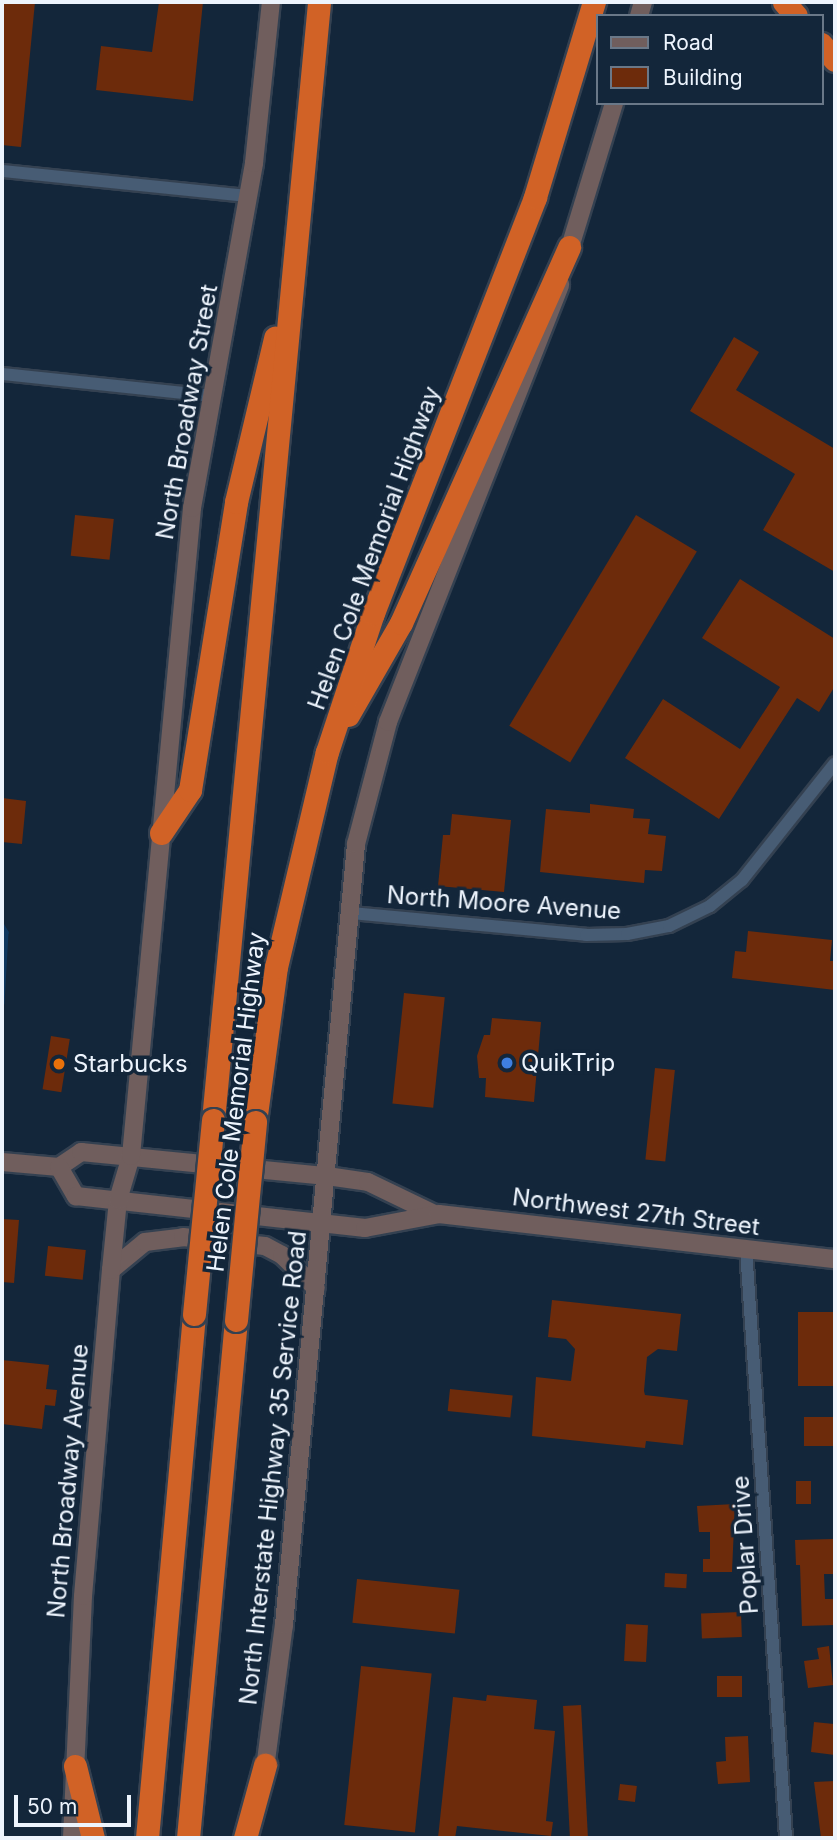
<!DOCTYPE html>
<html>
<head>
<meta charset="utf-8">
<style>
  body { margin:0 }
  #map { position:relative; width:837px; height:1840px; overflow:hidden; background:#13263a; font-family:Inter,sans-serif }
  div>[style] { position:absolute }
  .stream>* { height:4.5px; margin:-2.25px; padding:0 2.25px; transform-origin:2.25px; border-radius:2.25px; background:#0e375f }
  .building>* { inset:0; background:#6d2b0b; transform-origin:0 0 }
  .roads { filter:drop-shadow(2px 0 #344151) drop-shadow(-2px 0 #344151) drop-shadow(0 2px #344151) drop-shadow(0 -2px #344151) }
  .street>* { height:12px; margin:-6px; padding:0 6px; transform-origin:6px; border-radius:6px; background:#475c74 }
  .secondary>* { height:18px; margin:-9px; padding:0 9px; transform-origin:9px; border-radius:9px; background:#705e5d }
  .highway>* { height:23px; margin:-11.5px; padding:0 11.5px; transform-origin:11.5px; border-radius:11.5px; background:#d16226 }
  .bridges { filter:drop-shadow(2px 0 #344151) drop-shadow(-2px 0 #344151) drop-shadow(0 2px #344151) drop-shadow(0 -2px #344151) }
  .highway-bridge>* { height:23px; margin:-11.5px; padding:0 11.5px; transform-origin:11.5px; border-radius:11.5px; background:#d16226 }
  .dots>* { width:19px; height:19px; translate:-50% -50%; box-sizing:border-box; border:4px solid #13263a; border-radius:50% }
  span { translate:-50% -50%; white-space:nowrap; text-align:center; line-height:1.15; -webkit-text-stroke:7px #13263a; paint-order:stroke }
  .street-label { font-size:24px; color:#edf4fd }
  .poi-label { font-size:24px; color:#edf4fd }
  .left { translate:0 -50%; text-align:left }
  .frame { position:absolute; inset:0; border:4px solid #edf4fd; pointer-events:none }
  .legend { position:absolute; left:596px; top:14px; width:228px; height:91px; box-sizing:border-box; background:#13263a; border:2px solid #6a7888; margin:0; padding:9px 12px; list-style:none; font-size:21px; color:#edf4fd }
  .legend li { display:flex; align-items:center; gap:14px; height:35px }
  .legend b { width:35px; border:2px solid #6a7888 }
  .scale { position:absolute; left:14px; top:1795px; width:117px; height:32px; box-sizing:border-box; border:4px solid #edf4fd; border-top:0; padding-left:9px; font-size:21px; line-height:24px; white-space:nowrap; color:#edf4fd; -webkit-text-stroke:5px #13263a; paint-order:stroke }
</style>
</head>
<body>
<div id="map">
  <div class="stream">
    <i style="left:2px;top:925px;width:8px;rotate:60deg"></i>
    <i style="left:6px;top:932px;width:71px;rotate:93.2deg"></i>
  </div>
  <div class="building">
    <i style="clip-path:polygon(2px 2px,35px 2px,21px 147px,2px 145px)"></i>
    <i style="clip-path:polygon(159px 2px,203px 2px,193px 101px,96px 90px,101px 46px,152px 52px)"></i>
    <i style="clip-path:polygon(734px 337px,759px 352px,736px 390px,835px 449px,835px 572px,763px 530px,795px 474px,690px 411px)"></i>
    <i style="left:75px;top:515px;width:39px;height:41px;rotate:6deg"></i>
    <i style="left:636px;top:515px;width:71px;height:246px;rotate:31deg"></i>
    <i style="clip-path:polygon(740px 579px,835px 639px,835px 686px,819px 712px,797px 698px,719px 819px,625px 758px,663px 699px,740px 749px,780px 687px,702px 638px)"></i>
    <i style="clip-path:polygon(2px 798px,26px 801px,22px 844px,2px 842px)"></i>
    <i style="clip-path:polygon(590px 804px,634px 809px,633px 818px,650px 819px,648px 834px,666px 836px,662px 871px,645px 870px,644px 883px,540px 872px,546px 809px,590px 813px)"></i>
    <i style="clip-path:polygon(452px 814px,511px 820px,504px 892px,438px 886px,443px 835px,450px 835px)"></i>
    <i style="clip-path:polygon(748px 931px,832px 940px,830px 961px,835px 961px,835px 990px,732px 978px,735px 951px,746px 952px)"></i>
    <i style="left:404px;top:993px;width:41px;height:111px;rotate:6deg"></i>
    <i style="clip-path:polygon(492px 1018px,541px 1022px,534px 1102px,485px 1097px,486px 1078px,479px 1078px,477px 1056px,484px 1035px,490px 1035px)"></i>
    <i style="left:51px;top:1036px;width:19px;height:54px;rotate:9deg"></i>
    <i style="left:655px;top:1068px;width:20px;height:92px;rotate:6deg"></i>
    <i style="clip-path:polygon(2px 1219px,19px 1220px,14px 1283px,2px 1282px)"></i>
    <i style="left:48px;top:1246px;width:38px;height:30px;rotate:6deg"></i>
    <i style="clip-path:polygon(552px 1300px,681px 1314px,677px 1351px,658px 1349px,647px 1357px,644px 1391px,645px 1395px,688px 1400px,683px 1445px,646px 1441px,645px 1448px,532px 1436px,536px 1377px,571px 1381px,575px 1349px,566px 1339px,548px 1337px)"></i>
    <i style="left:835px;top:1312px;width:74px;height:37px;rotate:90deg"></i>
    <i style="clip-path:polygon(2px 1360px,49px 1365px,46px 1389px,57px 1390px,55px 1406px,45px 1405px,42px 1429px,2px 1424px)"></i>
    <i style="left:450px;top:1389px;width:63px;height:22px;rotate:6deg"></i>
    <i style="left:835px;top:1417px;width:29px;height:31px;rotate:90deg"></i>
    <i style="left:796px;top:1481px;width:15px;height:23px"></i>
    <i style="clip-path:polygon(735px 1504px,732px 1572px,703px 1572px,703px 1559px,710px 1559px,710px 1532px,699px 1532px,697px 1506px)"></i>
    <i style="clip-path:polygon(833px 1539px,835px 1574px,824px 1574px,825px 1599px,835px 1599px,835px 1625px,802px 1626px,800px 1565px,796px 1565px,795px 1540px)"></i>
    <i style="left:665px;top:1573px;width:22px;height:14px;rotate:3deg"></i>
    <i style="left:357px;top:1579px;width:103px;height:44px;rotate:6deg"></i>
    <i style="left:741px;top:1612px;width:25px;height:40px;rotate:88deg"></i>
    <i style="left:626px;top:1624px;width:22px;height:37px;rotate:3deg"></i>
    <i style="clip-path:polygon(829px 1646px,833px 1685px,808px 1688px,804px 1661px,819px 1659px,817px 1648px)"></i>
    <i style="left:361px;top:1666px;width:71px;height:160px;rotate:6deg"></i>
    <i style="left:717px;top:1676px;width:25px;height:21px"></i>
    <i style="clip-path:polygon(487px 1695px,537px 1700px,534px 1729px,555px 1731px,546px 1821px,553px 1822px,551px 1836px,457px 1826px,455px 1838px,438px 1838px,453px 1697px,486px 1701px)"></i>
    <i style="left:581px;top:1705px;width:133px;height:18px;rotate:87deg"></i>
    <i style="clip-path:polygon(814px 1722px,834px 1724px,835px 1755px,811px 1752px)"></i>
    <i style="clip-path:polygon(748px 1736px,750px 1782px,718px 1784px,716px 1762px,726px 1761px,725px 1737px)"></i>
    <i style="clip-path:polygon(835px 1781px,835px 1838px,821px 1838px,814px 1782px)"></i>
    <i style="left:620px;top:1784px;width:17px;height:16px;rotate:7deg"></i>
  </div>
  <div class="roads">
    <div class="street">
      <i style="left:2px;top:171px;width:248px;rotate:5.8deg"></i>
      <i style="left:2px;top:374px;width:210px;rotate:6deg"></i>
      <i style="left:351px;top:913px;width:236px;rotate:5.3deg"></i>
      <i style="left:586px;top:935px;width:41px;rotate:-1.4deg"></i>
      <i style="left:627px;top:934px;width:43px;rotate:-10.8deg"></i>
      <i style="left:669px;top:926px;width:46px;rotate:-26deg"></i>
      <i style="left:710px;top:906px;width:41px;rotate:-39.1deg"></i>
      <i style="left:742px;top:880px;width:149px;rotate:-51.5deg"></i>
      <i style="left:746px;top:1249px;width:590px;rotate:86.11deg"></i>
    </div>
    <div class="secondary">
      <i style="left:639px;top:16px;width:15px;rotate:-74deg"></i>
      <i style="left:567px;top:257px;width:161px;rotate:-73deg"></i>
      <i style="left:2px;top:1162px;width:57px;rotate:5deg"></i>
      <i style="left:59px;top:1167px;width:27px;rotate:-34deg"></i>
      <i style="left:81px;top:1152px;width:247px;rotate:5.6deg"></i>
      <i style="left:327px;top:1176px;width:41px;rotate:8.3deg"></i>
      <i style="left:368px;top:1182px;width:71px;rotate:25.8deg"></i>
      <i style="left:59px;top:1167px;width:34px;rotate:60deg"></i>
      <i style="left:76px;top:1196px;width:291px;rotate:6.3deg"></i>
      <i style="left:365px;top:1228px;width:75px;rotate:-10.7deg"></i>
      <i style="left:439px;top:1214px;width:399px;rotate:6.5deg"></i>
      <i style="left:111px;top:1270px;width:44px;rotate:-39.5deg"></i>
      <i style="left:145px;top:1242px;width:38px;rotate:-7deg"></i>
      <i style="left:183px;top:1237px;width:82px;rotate:6.3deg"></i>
      <i style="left:265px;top:1246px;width:19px;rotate:28deg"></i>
      <i style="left:282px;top:1255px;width:47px;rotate:44.1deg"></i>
      <i style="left:264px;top:1776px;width:152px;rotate:-82.5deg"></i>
      <i style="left:284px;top:1625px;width:784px;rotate:-84.73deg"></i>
      <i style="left:356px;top:844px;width:126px;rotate:-75.3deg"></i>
      <i style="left:388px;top:722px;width:470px;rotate:-68.5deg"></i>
      <i style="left:72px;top:1838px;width:242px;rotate:-87.4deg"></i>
      <i style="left:83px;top:1596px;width:327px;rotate:-85.1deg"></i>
      <i style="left:111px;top:1270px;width:70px;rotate:-84.3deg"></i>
      <i style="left:118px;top:1200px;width:46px;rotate:-73.5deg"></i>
      <i style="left:131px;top:1156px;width:651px;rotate:-84.62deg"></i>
      <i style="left:192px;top:508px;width:351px;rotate:-79.8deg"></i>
      <i style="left:254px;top:163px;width:162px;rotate:-84deg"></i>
    </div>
    <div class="highway">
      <i style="left:784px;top:2px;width:18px;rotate:49deg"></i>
      <i style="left:821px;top:44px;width:21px;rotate:49deg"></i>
      <i style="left:348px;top:715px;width:106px;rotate:-60.1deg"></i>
      <i style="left:401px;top:623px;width:412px;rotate:-65.9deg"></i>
      <i style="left:161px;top:833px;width:52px;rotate:-56deg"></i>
      <i style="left:190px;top:790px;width:292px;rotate:-80.9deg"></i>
      <i style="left:236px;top:502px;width:169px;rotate:-76.6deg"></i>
      <i style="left:213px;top:1120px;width:1123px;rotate:-84.58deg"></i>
      <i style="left:255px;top:1122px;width:156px;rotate:-82.3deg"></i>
      <i style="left:276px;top:967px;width:221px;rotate:-76.7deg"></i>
      <i style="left:327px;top:752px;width:146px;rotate:-71.7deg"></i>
      <i style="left:373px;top:613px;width:446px;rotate:-68.7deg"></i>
      <i style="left:535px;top:197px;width:204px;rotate:-73.2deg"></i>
      <i style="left:75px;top:1766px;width:74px;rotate:76deg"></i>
      <i style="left:147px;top:1838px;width:526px;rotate:-84.87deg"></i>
      <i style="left:188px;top:1838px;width:520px;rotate:-84.71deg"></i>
      <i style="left:245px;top:1838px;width:76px;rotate:-74.7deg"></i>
    </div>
  </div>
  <div class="bridges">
    <div class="highway-bridge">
      <i style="left:194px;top:1314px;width:195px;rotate:-84.4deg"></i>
      <i style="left:236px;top:1320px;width:199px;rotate:-84.5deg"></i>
    </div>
  </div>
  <div class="dots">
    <i style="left:507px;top:1063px;background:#3f7fe0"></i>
    <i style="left:59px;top:1064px;background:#e8710a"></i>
  </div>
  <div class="street-label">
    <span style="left:187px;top:412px;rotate:-80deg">North Broadway Street</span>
    <span style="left:374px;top:548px;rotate:-70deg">Helen Cole Memorial Highway</span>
    <span style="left:504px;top:903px;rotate:4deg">North Moore Avenue</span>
    <span style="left:236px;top:1102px;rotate:-83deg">Helen Cole Memorial Highway</span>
    <span style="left:636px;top:1212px;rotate:7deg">Northwest 27th Street</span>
    <span style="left:273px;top:1468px;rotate:-84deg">North Interstate Highway 35 Service Road</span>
    <span style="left:68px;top:1481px;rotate:-85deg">North Broadway Avenue</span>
    <span style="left:745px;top:1545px;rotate:-94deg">Poplar Drive</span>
  </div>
  <div class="poi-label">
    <span class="left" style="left:521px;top:1063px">QuikTrip</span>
    <span class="left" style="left:73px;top:1064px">Starbucks</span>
  </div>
  <div class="frame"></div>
  <ul class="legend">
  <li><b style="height:9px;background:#705e5d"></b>Road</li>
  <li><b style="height:19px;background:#6d2b0b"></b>Building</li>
  </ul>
  <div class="scale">50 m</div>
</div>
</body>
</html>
